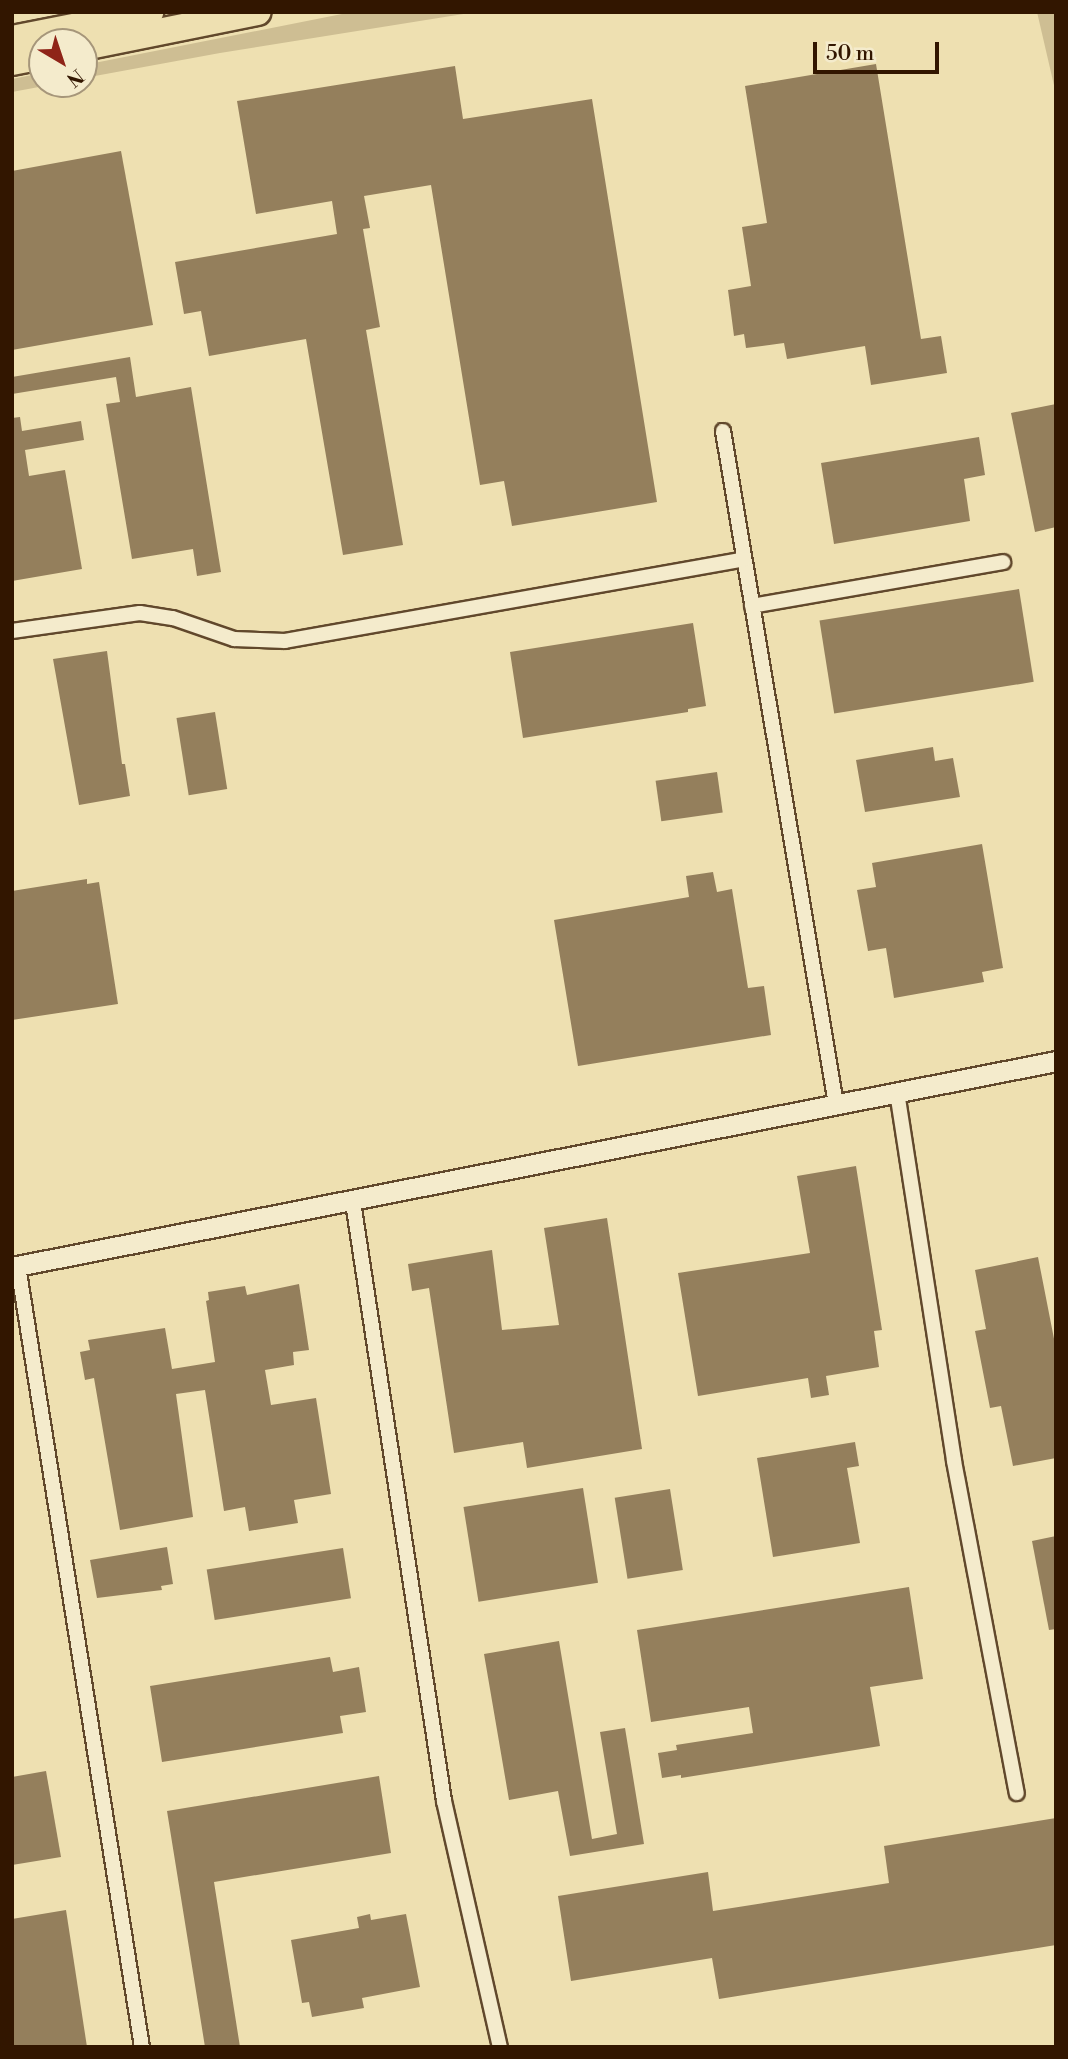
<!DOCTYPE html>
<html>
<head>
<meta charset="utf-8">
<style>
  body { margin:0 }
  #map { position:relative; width:1068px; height:2059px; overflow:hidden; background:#eee0b1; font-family:"Libre Bodoni",serif }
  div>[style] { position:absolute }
  .green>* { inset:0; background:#cebe93 }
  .building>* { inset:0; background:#947f5c; transform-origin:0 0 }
  .roads { filter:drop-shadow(2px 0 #61482c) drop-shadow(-2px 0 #61482c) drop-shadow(0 2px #61482c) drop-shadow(0 -2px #61482c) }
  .street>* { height:14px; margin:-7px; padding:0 7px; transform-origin:7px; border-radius:7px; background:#f4ebcc }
  .secondary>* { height:19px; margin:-9.5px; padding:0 9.5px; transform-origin:9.5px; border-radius:9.5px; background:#f4ebcc }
  .highway>* { height:26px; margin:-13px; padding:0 13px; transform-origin:13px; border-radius:13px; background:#eee0b1 }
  span { translate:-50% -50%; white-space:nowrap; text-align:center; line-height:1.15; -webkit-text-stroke:5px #f4ebcc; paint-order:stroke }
  .frame { position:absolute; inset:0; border:14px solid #321600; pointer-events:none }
  .north { position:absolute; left:28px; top:28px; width:70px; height:70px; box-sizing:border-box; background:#f4ebcc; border:2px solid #a6967a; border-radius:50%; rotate:141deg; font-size:19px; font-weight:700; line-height:28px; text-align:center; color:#321600 }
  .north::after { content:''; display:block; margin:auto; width:24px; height:32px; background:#8f2418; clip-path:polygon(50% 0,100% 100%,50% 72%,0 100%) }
  .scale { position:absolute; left:813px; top:42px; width:126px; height:32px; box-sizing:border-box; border:4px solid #321600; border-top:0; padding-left:9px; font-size:21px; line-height:24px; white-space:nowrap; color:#321600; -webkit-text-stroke:5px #f4ebcc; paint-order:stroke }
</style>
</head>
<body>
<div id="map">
  <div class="green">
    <i style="clip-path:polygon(352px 12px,476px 12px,220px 53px,84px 78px,84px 65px)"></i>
    <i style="clip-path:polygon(1037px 12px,1056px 12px,1056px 94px)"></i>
    <i style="clip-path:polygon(42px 73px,42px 84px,55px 84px,12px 92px,12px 79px)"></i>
  </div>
  <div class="building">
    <i style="clip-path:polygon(876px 64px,921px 339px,941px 336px,947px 373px,871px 385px,865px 346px,787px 359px,784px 343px,746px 348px,744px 334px,734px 336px,728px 290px,751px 286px,742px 227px,767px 223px,745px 86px)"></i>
    <i style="clip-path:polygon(455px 66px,463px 119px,592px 99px,657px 502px,512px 526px,504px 481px,480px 485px,431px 185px,364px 196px,370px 228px,363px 229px,380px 327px,366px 330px,403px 545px,343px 555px,306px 339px,209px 356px,201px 311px,184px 314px,175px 262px,337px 234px,332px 201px,256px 214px,237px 101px)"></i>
    <i style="clip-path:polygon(121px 151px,153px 325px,12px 350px,12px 171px)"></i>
    <i style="clip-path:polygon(130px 357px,136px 397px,191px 387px,221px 572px,197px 576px,193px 549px,132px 559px,106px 404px,120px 402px,116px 377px,12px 394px,12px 377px)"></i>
    <i style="clip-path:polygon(1056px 404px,1056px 527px,1035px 532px,1011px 413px)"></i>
    <i style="clip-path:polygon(20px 417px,22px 431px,81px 421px,84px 440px,25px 450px,29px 476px,65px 470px,82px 569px,12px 581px,12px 418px)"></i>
    <i style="clip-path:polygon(979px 437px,985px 475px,964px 479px,970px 521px,834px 544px,821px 463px)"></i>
    <i style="left:1019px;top:589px;width:94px;height:202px;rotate:81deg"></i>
    <i style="clip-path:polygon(693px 623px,706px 706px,688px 709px,688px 712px,523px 738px,510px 652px)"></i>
    <i style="clip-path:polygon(107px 651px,122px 764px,125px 764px,130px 796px,79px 805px,53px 659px)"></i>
    <i style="left:215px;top:712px;width:78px;height:39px;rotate:81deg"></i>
    <i style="clip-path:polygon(933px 747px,935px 761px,953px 758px,960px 797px,865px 812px,856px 760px)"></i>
    <i style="left:717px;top:772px;width:41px;height:62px;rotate:82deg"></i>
    <i style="clip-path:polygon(982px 844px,1003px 968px,982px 972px,984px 982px,894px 998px,886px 948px,868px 951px,857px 890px,876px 887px,872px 863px)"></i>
    <i style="clip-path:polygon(713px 872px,717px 892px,732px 889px,748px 988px,764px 986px,771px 1035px,578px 1066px,554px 920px,689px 897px,686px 876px)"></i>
    <i style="clip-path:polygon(87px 879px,87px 884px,99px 882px,118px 1004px,12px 1020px,12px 891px)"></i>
    <i style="clip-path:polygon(856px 1166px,882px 1330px,874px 1331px,879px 1367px,826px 1376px,829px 1395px,811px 1398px,808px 1378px,698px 1396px,678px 1273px,810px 1253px,797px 1176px)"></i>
    <i style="clip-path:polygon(607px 1218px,642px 1449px,527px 1468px,523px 1442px,454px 1453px,429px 1288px,412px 1291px,408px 1264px,492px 1250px,502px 1330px,559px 1325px,544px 1228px)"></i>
    <i style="clip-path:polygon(1038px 1257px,1056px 1349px,1056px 1458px,1013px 1466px,1001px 1406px,990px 1408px,975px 1331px,986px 1329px,975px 1270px)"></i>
    <i style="clip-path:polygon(299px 1284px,309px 1350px,293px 1352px,294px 1365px,265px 1370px,271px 1405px,316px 1398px,331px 1494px,294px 1500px,298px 1523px,249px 1531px,245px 1507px,224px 1511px,205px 1390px,176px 1394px,193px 1517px,120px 1530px,94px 1378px,85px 1380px,80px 1352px,90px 1350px,88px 1340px,165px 1328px,172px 1369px,215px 1362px,206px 1301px,209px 1300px,208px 1292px,245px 1286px,247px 1295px)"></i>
    <i style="clip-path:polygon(855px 1442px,859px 1466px,847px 1468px,860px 1543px,773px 1557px,757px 1458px)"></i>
    <i style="left:583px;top:1488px;width:96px;height:121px;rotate:81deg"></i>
    <i style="left:670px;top:1489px;width:82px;height:56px;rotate:81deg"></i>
    <i style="clip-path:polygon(1056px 1536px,1056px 1629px,1049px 1630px,1032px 1541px)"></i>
    <i style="clip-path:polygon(167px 1547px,173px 1584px,161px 1586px,162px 1590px,97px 1598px,90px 1560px)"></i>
    <i style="left:343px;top:1548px;width:51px;height:138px;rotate:81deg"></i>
    <i style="clip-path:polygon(909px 1587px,923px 1679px,870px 1687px,880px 1746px,681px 1778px,681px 1775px,662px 1778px,658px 1753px,677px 1750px,676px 1745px,753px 1733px,749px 1707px,651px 1722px,637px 1630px)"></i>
    <i style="clip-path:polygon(559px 1641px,592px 1839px,617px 1834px,600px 1732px,625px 1728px,644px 1844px,570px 1856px,558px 1791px,509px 1800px,484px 1654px)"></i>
    <i style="clip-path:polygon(330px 1657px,333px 1672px,359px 1667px,366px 1712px,340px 1716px,343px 1733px,162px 1762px,150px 1686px)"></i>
    <i style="clip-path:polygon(46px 1771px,61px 1857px,12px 1865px,12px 1777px)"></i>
    <i style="clip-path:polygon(379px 1776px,391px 1853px,214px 1882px,240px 2047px,205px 2047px,167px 1811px)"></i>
    <i style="clip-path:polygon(1056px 1818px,1056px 1945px,719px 1999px,712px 1958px,571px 1981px,558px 1896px,708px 1872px,713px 1911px,889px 1883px,884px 1846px)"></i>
    <i style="clip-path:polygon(66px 1910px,87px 2047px,12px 2047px,12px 1919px)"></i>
    <i style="clip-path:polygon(370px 1914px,371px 1920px,406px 1914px,420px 1987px,362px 1998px,364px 2008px,312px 2017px,309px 2002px,302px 2003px,291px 1940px,359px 1928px,357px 1917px)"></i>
  </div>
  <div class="roads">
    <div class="street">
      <i style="left:723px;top:431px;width:682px;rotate:80.47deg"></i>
      <i style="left:752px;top:606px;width:255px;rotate:-9.9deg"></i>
      <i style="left:12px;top:631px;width:129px;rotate:-8deg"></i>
      <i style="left:140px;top:613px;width:33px;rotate:9deg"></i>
      <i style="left:173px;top:618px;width:65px;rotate:19deg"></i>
      <i style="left:234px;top:639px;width:51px;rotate:2.2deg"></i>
      <i style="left:285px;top:641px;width:466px;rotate:-10.1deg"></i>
      <i style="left:897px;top:1092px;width:373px;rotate:81.2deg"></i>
      <i style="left:954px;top:1461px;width:338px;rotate:79.3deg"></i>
      <i style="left:353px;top:1202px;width:606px;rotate:81.36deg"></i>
      <i style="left:444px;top:1801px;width:252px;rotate:77.2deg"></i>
      <i style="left:18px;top:1266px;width:791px;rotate:80.98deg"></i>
    </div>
    <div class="secondary">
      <i style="left:12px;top:1267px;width:1064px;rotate:-11.16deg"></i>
    </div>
    <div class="highway">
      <i style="left:12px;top:39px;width:141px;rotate:-11.1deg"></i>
      <i style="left:84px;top:47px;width:177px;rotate:-11.4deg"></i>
      <i style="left:12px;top:62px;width:31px;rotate:-11deg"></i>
    </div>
  </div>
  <div class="frame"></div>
  <div class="north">N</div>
  <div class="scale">50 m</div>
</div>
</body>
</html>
